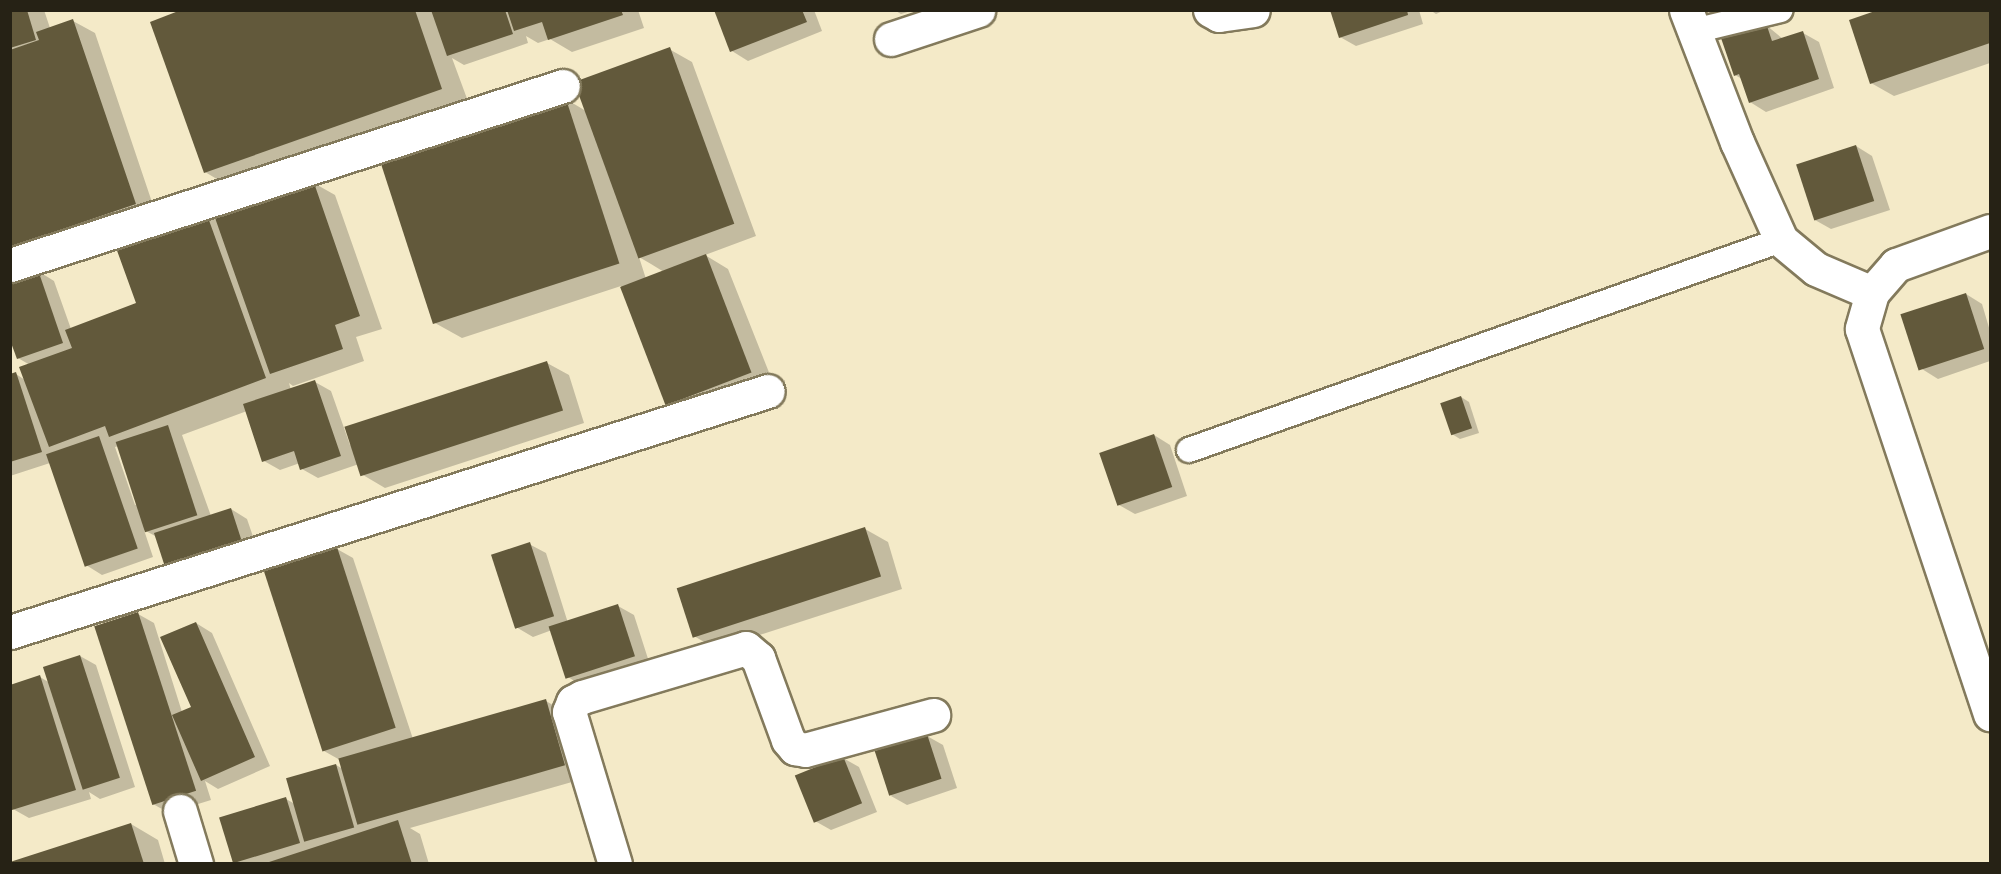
<!DOCTYPE html>
<html>
<head>
<meta charset="utf-8">
<style>
  body { margin:0 }
  #map { position:relative; width:2001px; height:874px; overflow:hidden; background:#f4eac8; font-family:Manrope,sans-serif }
  div>[style] { position:absolute }
  .shadow>* { inset:0; background:#0003 }
  .building>* { inset:0; background:#62593b; transform-origin:0 0 }
  .roads { filter:drop-shadow(2px 0 #837a5c) drop-shadow(-2px 0 #837a5c) drop-shadow(0 2px #837a5c) drop-shadow(0 -2px #837a5c) }
  .lane>* { height:24px; margin:-12px; padding:0 12px; transform-origin:12px; border-radius:12px; background:#fff }
  .street>* { height:33px; margin:-16.5px; padding:0 16.5px; transform-origin:16.5px; border-radius:16.5px; background:#fff }
  span { translate:-50% -50%; white-space:nowrap; text-align:center; line-height:1.15; -webkit-text-stroke:6px #fff; paint-order:stroke }
  .frame { position:absolute; inset:0; border:12px solid #262215; pointer-events:none }
</style>
</head>
<body>
<div id="map">
  <div class="shadow">
    <i style="clip-path:polygon(10px 10px,44px 10px,50px 28px,73px 21px,95px 33px,157px 217px,10px 267px)"></i>
    <i style="clip-path:polygon(186px 10px,638px 10px,644px 28px,572px 52px,550px 39px,538px 43px,526px 36px,528px 43px,464px 65px,452px 58px,469px 104px,232px 188px,205px 172px)"></i>
    <i style="clip-path:polygon(716px 10px,814px 10px,822px 31px,748px 61px,732px 51px)"></i>
    <i style="clip-path:polygon(894px 10px,914px 10px,901px 14px)"></i>
    <i style="clip-path:polygon(1331px 10px,1419px 10px,1423px 24px,1356px 46px,1340px 37px)"></i>
    <i style="clip-path:polygon(1430px 10px,1445px 10px,1436px 14px)"></i>
    <i style="clip-path:polygon(1882px 10px,1990px 10px,1990px 63px,1894px 96px,1871px 83px)"></i>
    <i style="clip-path:polygon(1766px 25px,1783px 39px,1803px 33px,1819px 42px,1834px 88px,1766px 112px,1750px 102px,1742px 79px,1735px 75px)"></i>
    <i style="clip-path:polygon(evenodd,669px 49px,692px 62px,756px 236px,705px 255px,728px 269px,774px 385px,690px 418px,667px 405px,621px 286px,462px 338px,435px 323px,564px 98px,586px 111px,669px 49px,639px 257px,651px 264px,664px 272px,646px 279px,639px 257px)"></i>
    <i style="clip-path:polygon(1856px 146px,1872px 156px,1890px 210px,1831px 229px,1815px 220px)"></i>
    <i style="clip-path:polygon(evenodd,312px 182px,335px 195px,382px 329px,356px 337px,364px 361px,293px 386px,289px 383px,291px 390px,315px 382px,331px 391px,350px 445px,547px 363px,569px 375px,584px 423px,385px 488px,363px 475px,359px 464px,318px 478px,302px 469px,300px 463px,280px 470px,264px 461px,247px 411px,182px 435px,211px 516px,231px 509px,247px 519px,259px 554px,157px 537px,144px 530px,153px 557px,102px 575px,86px 565px,50px 463px,10px 476px,10px 376px,16px 374px,25px 380px,30px 365px,18px 358px,38px 271px,54px 281px,71px 329px,138px 304px,205px 214px,218px 221px,312px 182px,119px 446px,138px 504px,135px 505px,115px 447px,119px 446px)"></i>
    <i style="clip-path:polygon(1966px 294px,1982px 304px,1990px 331px,1990px 361px,1938px 379px,1922px 369px)"></i>
    <i style="clip-path:polygon(1461px 397px,1469px 402px,1479px 433px,1460px 439px,1452px 434px)"></i>
    <i style="clip-path:polygon(1154px 435px,1170px 445px,1187px 496px,1135px 514px,1119px 505px)"></i>
    <i style="clip-path:polygon(865px 529px,888px 542px,902px 589px,716px 649px,694px 636px)"></i>
    <i style="clip-path:polygon(529px 544px,546px 553px,568px 623px,618px 606px,634px 615px,650px 665px,584px 687px,568px 677px,552px 630px,533px 637px,516px 627px)"></i>
    <i style="clip-path:polygon(337px 549px,353px 558px,413px 739px,546px 701px,568px 714px,586px 778px,410px 828px,420px 834px,429px 864px,235px 862px,286px 799px,295px 804px,336px 765px,343px 769px,340px 760px,324px 751px)"></i>
    <i style="clip-path:polygon(138px 614px,154px 623px,182px 712px,193px 707px,196px 623px,212px 633px,270px 766px,218px 789px,205px 781px,211px 800px,169px 813px,153px 804px)"></i>
    <i style="clip-path:polygon(80px 656px,96px 665px,135px 787px,100px 799px,89px 792px,91px 799px,29px 818px,13px 809px,10px 800px,10px 686px,40px 677px,50px 683px)"></i>
    <i style="clip-path:polygon(927px 736px,943px 745px,957px 788px,907px 805px,891px 796px)"></i>
    <i style="clip-path:polygon(843px 758px,859px 767px,877px 812px,831px 830px,815px 821px)"></i>
    <i style="clip-path:polygon(131px 824px,158px 840px,165px 864px,10px 864px)"></i>
  </div>
  <div class="building">
    <i style="clip-path:polygon(10px 10px,27px 10px,36px 40px,10px 48px)"></i>
    <i style="clip-path:polygon(181px 10px,415px 10px,442px 89px,204px 173px,150px 22px)"></i>
    <i style="clip-path:polygon(431px 10px,505px 10px,513px 34px,447px 56px)"></i>
    <i style="clip-path:polygon(507px 10px,621px 10px,623px 15px,548px 40px,542px 22px,514px 31px)"></i>
    <i style="clip-path:polygon(714px 10px,802px 10px,807px 22px,730px 52px)"></i>
    <i style="clip-path:polygon(1330px 10px,1407px 10px,1408px 15px,1339px 38px)"></i>
    <i style="clip-path:polygon(1878px 10px,1990px 10px,1990px 43px,1870px 84px,1849px 20px)"></i>
    <i style="clip-path:polygon(73px 19px,136px 204px,10px 247px,10px 50px,39px 40px,36px 32px)"></i>
    <i style="clip-path:polygon(1766px 23px,1772px 41px,1803px 31px,1819px 79px,1749px 103px,1739px 74px,1734px 76px,1721px 38px)"></i>
    <i style="left:670px;top:47px;width:188px;height:102px;rotate:70deg"></i>
    <i style="left:565px;top:96px;width:176px;height:196px;rotate:72deg"></i>
    <i style="left:1856px;top:145px;width:59px;height:63px;rotate:72deg"></i>
    <i style="clip-path:polygon(313px 180px,360px 316px,335px 325px,343px 349px,270px 374px,214px 215px)"></i>
    <i style="clip-path:polygon(206px 212px,266px 378px,109px 437px,105px 426px,49px 447px,19px 367px,72px 348px,65px 330px,136px 303px,115px 245px)"></i>
    <i style="left:706px;top:254px;width:127px;height:92px;rotate:69deg"></i>
    <i style="clip-path:polygon(38px 270px,63px 343px,17px 359px,10px 340px,10px 279px)"></i>
    <i style="left:1966px;top:293px;width:59px;height:69px;rotate:72deg"></i>
    <i style="left:547px;top:361px;width:52px;height:213px;rotate:72deg"></i>
    <i style="clip-path:polygon(16px 372px,42px 452px,10px 462px,10px 374px)"></i>
    <i style="clip-path:polygon(315px 380px,341px 456px,300px 470px,294px 451px,262px 462px,243px 404px)"></i>
    <i style="left:1461px;top:396px;width:34px;height:22px;rotate:71deg"></i>
    <i style="left:168px;top:425px;width:95px;height:55px;rotate:72deg"></i>
    <i style="left:1154px;top:434px;width:56px;height:58px;rotate:71deg"></i>
    <i style="left:99px;top:436px;width:119px;height:56px;rotate:71deg"></i>
    <i style="left:231px;top:508px;width:39px;height:81px;rotate:72deg"></i>
    <i style="left:865px;top:527px;width:52px;height:198px;rotate:72deg"></i>
    <i style="left:530px;top:542px;width:78px;height:41px;rotate:72deg"></i>
    <i style="left:337px;top:547px;width:190px;height:77px;rotate:72deg"></i>
    <i style="left:618px;top:604px;width:55px;height:73px;rotate:72deg"></i>
    <i style="left:138px;top:612px;width:188px;height:46px;rotate:72deg"></i>
    <i style="clip-path:polygon(196px 622px,255px 757px,201px 781px,172px 715px,191px 707px,160px 637px)"></i>
    <i style="left:80px;top:655px;width:129px;height:39px;rotate:72deg"></i>
    <i style="clip-path:polygon(40px 675px,76px 790px,12px 810px,10px 685px)"></i>
    <i style="left:546px;top:699px;width:69px;height:216px;rotate:74deg"></i>
    <i style="left:927px;top:734px;width:47px;height:55px;rotate:72deg"></i>
    <i style="left:843px;top:756px;width:51px;height:52px;rotate:68deg"></i>
    <i style="left:336px;top:764px;width:66px;height:52px;rotate:74deg"></i>
    <i style="left:286px;top:797px;width:48px;height:70px;rotate:73deg"></i>
    <i style="clip-path:polygon(398px 820px,412px 864px,266px 864px,266px 863px)"></i>
    <i style="clip-path:polygon(131px 823px,144px 864px,10px 864px,10px 862px)"></i>
  </div>
  <div class="roads">
    <div class="lane">
      <i style="left:1694px;top:31px;width:89px;rotate:-13.6deg"></i>
      <i style="left:1189px;top:450px;width:628px;rotate:-19.53deg"></i>
    </div>
    <div class="street">
      <i style="left:1210px;top:10px;width:10px;rotate:29deg"></i>
      <i style="left:1219px;top:15px;width:34px;rotate:-8deg"></i>
      <i style="left:1686px;top:10px;width:142px;rotate:68.9deg"></i>
      <i style="left:1737px;top:142px;width:107px;rotate:65.8deg"></i>
      <i style="left:1781px;top:240px;width:45px;rotate:39.6deg"></i>
      <i style="left:1816px;top:269px;width:61px;rotate:23.2deg"></i>
      <i style="left:891px;top:39px;width:92px;rotate:-18.4deg"></i>
      <i style="left:1990px;top:231px;width:100px;rotate:160.1deg"></i>
      <i style="left:1896px;top:265px;width:37px;rotate:131deg"></i>
      <i style="left:1872px;top:293px;width:37px;rotate:106deg"></i>
      <i style="left:1862px;top:329px;width:406px;rotate:71.6deg"></i>
      <i style="left:10px;top:265px;width:581px;rotate:-17.94deg"></i>
      <i style="left:10px;top:632px;width:795px;rotate:-17.64deg"></i>
      <i style="left:180px;top:811px;width:55px;rotate:73.2deg"></i>
      <i style="left:615px;top:864px;width:159px;rotate:-106.8deg"></i>
      <i style="left:569px;top:712px;width:11px;rotate:-68deg"></i>
      <i style="left:573px;top:702px;width:10px;rotate:-29deg"></i>
      <i style="left:582px;top:697px;width:171px;rotate:-16.6deg"></i>
      <i style="left:746px;top:648px;width:16px;rotate:40deg"></i>
      <i style="left:758px;top:658px;width:87px;rotate:69.9deg"></i>
      <i style="left:788px;top:740px;width:11px;rotate:49deg"></i>
      <i style="left:795px;top:748px;width:10px;rotate:11deg"></i>
      <i style="left:805px;top:750px;width:133px;rotate:-15.3deg"></i>
    </div>
  </div>
  <div class="frame"></div>
</div>
</body>
</html>
